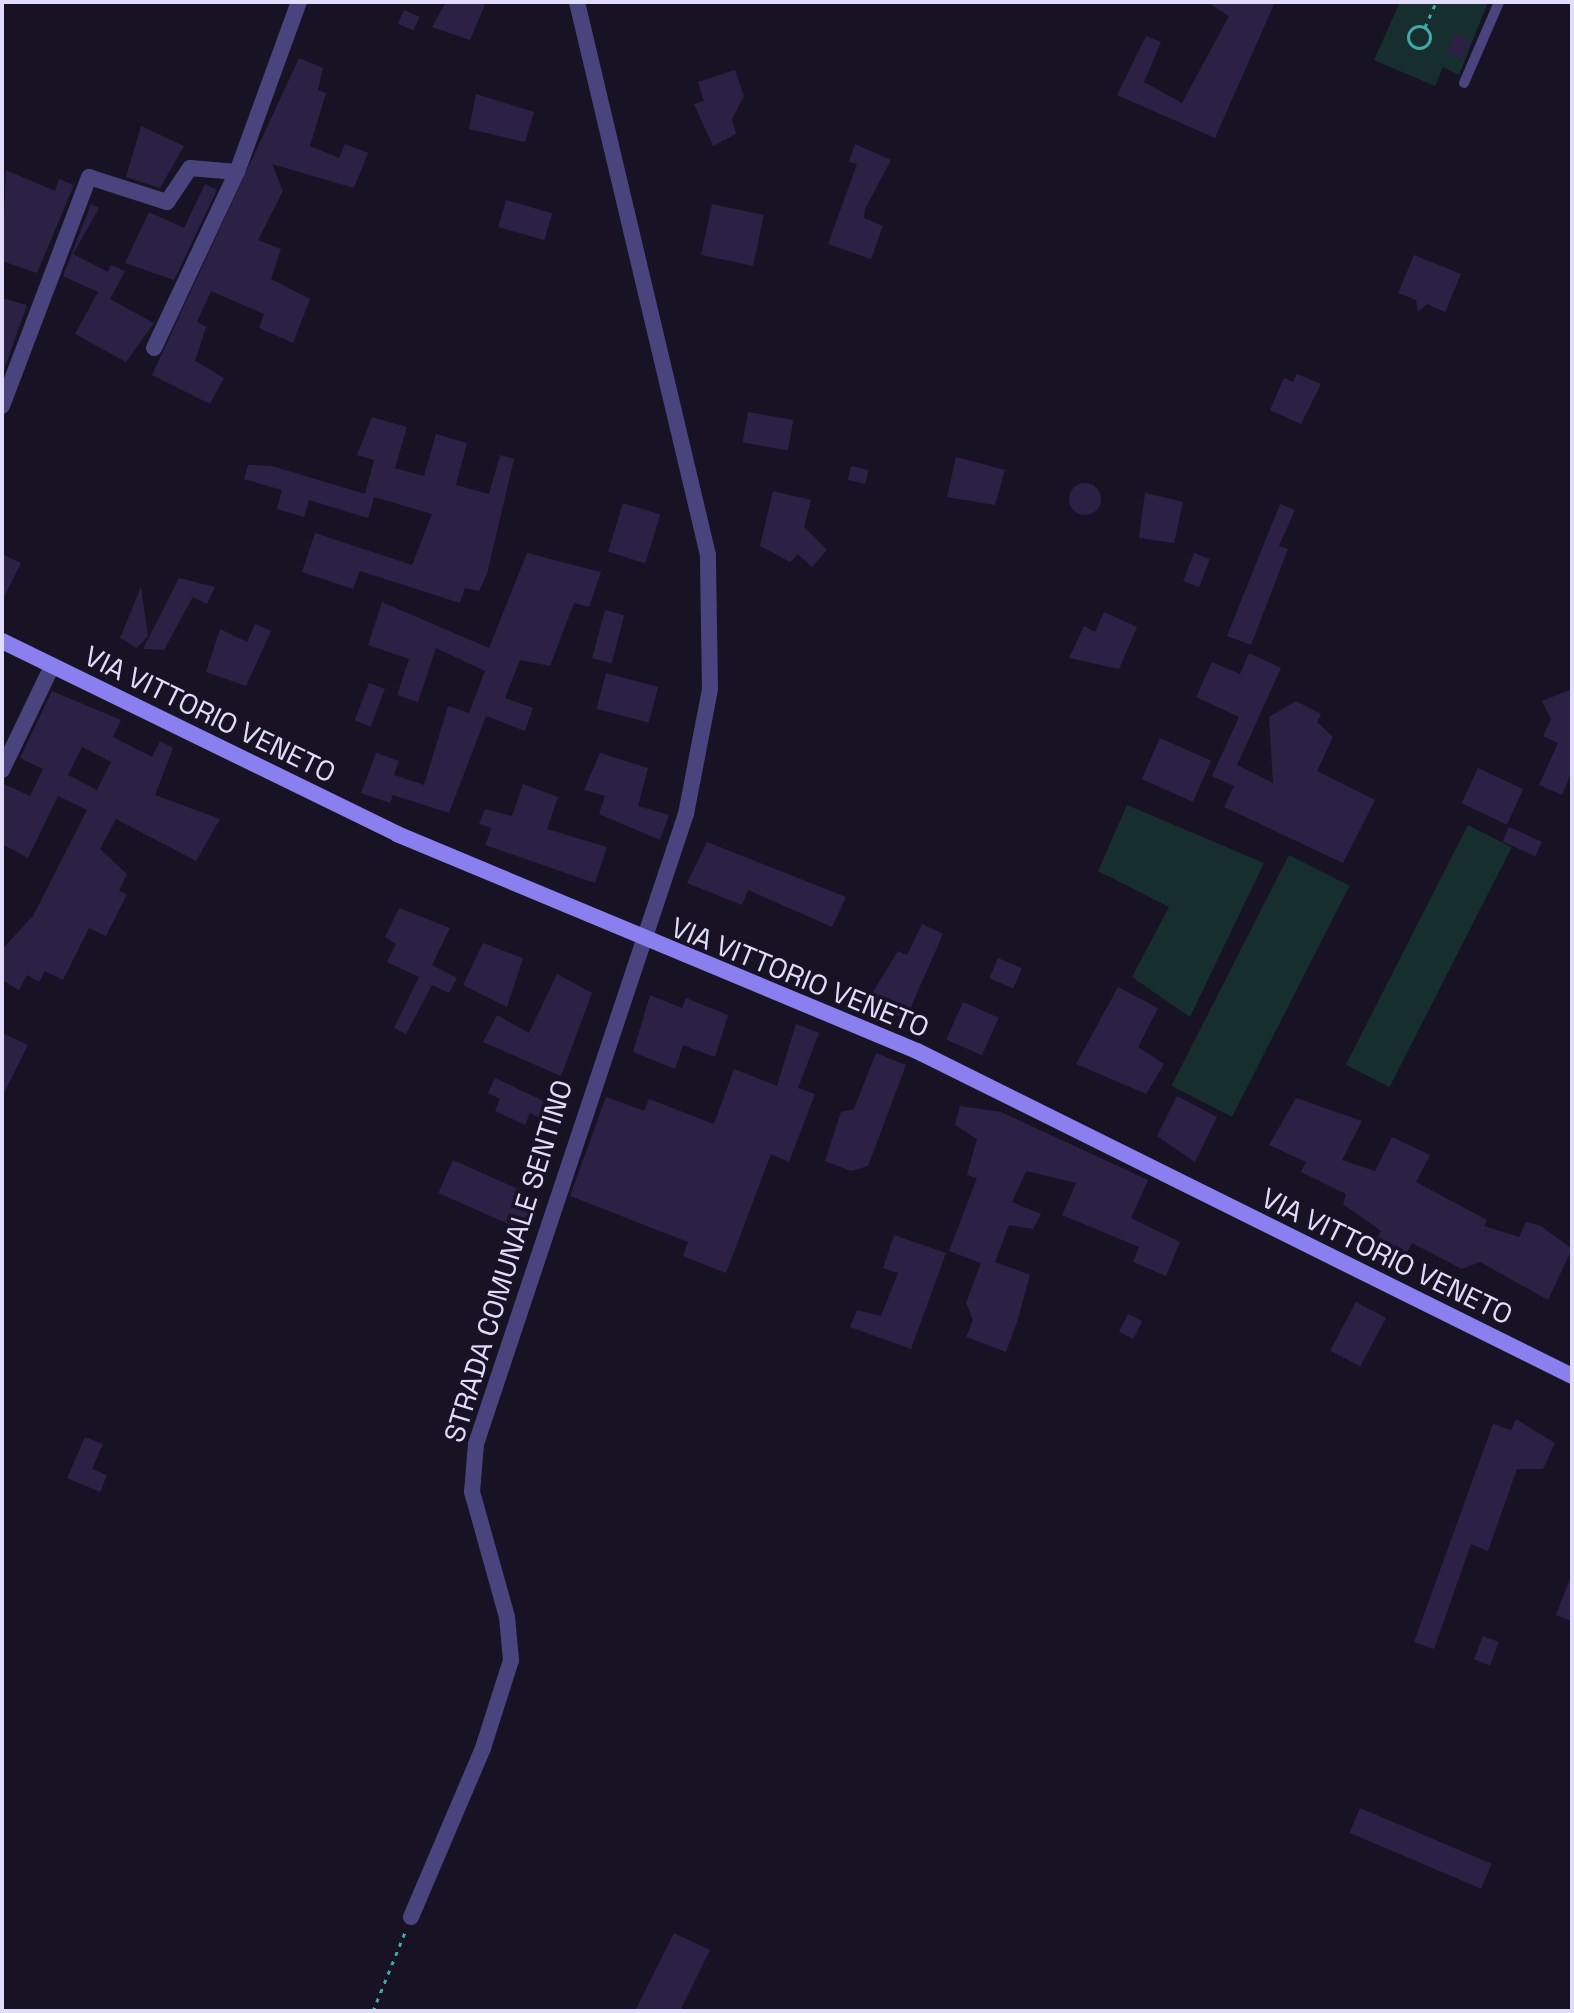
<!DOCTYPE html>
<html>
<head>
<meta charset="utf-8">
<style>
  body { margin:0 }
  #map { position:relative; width:1574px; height:2013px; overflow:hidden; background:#171325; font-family:"Space Grotesk",sans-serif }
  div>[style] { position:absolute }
  .green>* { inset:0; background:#172e2e; transform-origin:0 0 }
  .building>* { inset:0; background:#2b2144; transform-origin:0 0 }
  .round { border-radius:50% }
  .path>* { height:3px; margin-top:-1.5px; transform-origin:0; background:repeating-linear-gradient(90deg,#40a9aa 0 4px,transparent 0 10px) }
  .path>.ring { margin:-1.5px; padding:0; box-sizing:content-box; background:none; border:3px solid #40a9aa; border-radius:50% }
  .lane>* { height:10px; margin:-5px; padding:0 5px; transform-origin:5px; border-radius:5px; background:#4a447e }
  .street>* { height:16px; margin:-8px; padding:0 8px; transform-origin:8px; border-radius:8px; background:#4a447e }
  .secondary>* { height:16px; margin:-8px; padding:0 8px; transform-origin:8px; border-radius:8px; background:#8a7fee }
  span { translate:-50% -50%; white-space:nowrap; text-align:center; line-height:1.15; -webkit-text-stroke:7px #171325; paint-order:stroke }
  .street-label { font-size:28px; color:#e1dcfa }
  .frame { position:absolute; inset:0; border:4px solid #e1dcfa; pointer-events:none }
</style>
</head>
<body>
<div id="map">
  <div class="green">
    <i style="clip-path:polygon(1400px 2px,1488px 2px,1459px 75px,1443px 67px,1435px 86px,1374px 60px)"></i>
    <i style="clip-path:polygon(1127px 805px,1264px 863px,1190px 1017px,1132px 977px,1169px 907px,1098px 871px)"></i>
    <i style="left:1468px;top:825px;width:49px;height:269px;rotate:27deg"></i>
    <i style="left:1289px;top:855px;width:68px;height:259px;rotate:27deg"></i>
  </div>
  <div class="building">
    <i style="clip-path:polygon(446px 2px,486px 2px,470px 40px,432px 27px)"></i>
    <i style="clip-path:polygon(1207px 2px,1275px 2px,1215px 138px,1117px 95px,1146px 36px,1161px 42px,1144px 82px,1182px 103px,1229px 16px)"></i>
    <i style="left:404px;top:10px;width:17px;height:15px;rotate:24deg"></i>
    <i style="left:1456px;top:33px;width:18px;height:21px;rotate:29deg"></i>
    <i style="clip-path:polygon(299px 58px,323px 68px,318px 90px,326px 93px,310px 146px,339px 158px,345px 144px,368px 153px,354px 188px,272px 164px,283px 191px,258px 240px,281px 249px,271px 279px,310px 299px,293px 343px,259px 328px,264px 314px,211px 291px,197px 322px,206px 327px,195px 361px,224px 378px,210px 404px,152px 375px)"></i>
    <i style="clip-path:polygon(735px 70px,744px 96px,732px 119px,736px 134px,713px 146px,694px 104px,704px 101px,698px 82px)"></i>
    <i style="clip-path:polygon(476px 94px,534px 112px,525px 142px,469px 129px)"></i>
    <i style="clip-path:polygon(141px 126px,184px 146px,160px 188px,126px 177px)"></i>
    <i style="clip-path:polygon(855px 144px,891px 160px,865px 209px,864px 218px,883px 226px,871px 259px,828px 244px,857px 164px,849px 162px)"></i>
    <i style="clip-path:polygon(6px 170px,55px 191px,59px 179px,74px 185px,37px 273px,2px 261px)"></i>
    <i style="clip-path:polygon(205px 184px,217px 190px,174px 280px,125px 263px,149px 212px,184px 228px)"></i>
    <i style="left:506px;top:200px;width:48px;height:28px;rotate:16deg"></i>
    <i style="clip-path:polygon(91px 204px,99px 208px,73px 254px,108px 272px,111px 265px,125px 271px,110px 299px,154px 323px,126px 362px,75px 334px,98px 292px,63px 276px)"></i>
    <i style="left:712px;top:204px;width:53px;height:52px;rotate:12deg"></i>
    <i style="clip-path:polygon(1414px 255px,1461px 274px,1445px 312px,1427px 304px,1418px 312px,1416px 300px,1398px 293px)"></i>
    <i style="clip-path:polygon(2px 298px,27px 305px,2px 375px)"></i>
    <i style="clip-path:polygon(1297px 374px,1321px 384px,1301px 424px,1270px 410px,1284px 378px,1293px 382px)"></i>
    <i style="left:748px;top:412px;width:46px;height:31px;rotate:10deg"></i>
    <i style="clip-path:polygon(372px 417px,407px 427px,395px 468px,424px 476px,436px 434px,456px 440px,467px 443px,456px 485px,489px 494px,500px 455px,514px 459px,487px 574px,479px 591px,465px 588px,460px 603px,360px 571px,353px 589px,302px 572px,315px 533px,412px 565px,432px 514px,374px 497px,368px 518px,309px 500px,304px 517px,277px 509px,282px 490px,244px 479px,248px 465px,272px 466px,365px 494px,374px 460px,357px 455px)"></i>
    <i style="clip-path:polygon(956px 457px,1005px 470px,995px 505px,947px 497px)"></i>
    <i style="left:851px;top:466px;width:18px;height:14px;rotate:13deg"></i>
    <i class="round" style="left:1069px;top:483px;width:32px;height:32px"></i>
    <i style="clip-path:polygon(773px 491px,811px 500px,804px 527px,827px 550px,812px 567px,798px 554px,790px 562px,760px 546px)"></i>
    <i style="clip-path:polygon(1145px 493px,1183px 502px,1174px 543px,1139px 538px)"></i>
    <i style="left:623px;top:503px;width:39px;height:51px;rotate:17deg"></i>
    <i style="clip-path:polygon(1280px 504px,1295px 510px,1279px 546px,1288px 549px,1251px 645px,1227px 636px)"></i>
    <i style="clip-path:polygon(527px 553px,601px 572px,589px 607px,574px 603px,550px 666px,520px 660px,505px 698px,533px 708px,525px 731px,486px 716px,449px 813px,393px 795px,390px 803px,361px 793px,376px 753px,399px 761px,394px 775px,424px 785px,448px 706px,469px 713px,485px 671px,436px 648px,418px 702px,397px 695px,409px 659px,368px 645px,382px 602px,489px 648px)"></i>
    <i style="left:1194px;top:553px;width:17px;height:30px;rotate:21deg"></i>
    <i style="clip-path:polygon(2px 554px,21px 563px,2px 601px)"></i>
    <i style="clip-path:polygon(179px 578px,215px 587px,207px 604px,193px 597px,197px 589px,164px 650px,143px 649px)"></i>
    <i style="clip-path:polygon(141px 587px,148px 636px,137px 648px,120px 638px)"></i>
    <i style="left:605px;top:610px;width:20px;height:50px;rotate:15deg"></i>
    <i style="clip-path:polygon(1104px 612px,1137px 627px,1119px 669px,1069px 658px,1084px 626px,1095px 632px)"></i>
    <i style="clip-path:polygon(255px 624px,271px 631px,246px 686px,206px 672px,220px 629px,247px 642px)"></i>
    <i style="clip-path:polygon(1249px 653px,1281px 668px,1237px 765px,1273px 783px,1269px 717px,1296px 701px,1321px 714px,1317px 722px,1333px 737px,1317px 771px,1375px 800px,1343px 863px,1224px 807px,1234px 786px,1212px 776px,1239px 717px,1196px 697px,1212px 662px,1240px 674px)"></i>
    <i style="left:606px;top:673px;width:54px;height:37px;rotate:15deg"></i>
    <i style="left:369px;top:683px;width:17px;height:40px;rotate:21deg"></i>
    <i style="clip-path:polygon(1572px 689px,1572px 771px,1562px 795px,1539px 785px,1558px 743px,1543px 736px,1551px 719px,1542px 701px)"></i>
    <i style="clip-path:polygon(evenodd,52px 691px,121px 720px,113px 737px,152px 757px,160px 741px,173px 748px,155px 795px,220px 819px,196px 861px,116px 819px,100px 849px,127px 874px,119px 891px,127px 894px,106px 936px,89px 928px,63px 980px,45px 971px,39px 982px,27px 975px,19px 990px,2px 980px,3px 948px,33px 916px,87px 810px,58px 796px,28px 858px,2px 844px,2px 783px,30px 796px,43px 769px,20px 758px,52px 691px,82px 747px,111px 762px,97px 790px,68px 775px,82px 747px)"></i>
    <i style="left:1160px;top:738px;width:56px;height:45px;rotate:24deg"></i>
    <i style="clip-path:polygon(600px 753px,648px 768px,638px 806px,669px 815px,660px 840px,599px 814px,605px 796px,584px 790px)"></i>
    <i style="left:1478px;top:768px;width:50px;height:39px;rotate:25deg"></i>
    <i style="clip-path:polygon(523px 784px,558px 797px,547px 829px,607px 847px,595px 883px,485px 845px,492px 828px,479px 824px,485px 809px,512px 816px)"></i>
    <i style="left:1509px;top:827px;width:36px;height:16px;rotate:24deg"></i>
    <i style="clip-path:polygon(707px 842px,846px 897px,832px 927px,748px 890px,742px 905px,687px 883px)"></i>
    <i style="clip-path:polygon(399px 908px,450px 928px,432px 965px,457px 978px,449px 993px,432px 985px,406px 1034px,394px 1028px,419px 977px,387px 962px,396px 944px,385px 937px)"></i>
    <i style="clip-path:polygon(922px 924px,943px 934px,906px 1018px,865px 1005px,898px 951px,907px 955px)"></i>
    <i style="clip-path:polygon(483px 943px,523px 958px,507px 1007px,463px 985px)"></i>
    <i style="left:998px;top:958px;width:26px;height:22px;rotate:23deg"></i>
    <i style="clip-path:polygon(557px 974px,592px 993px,561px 1076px,483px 1042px,497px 1015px,529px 1033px)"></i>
    <i style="clip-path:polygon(1118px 987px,1158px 1008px,1138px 1047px,1164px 1064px,1146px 1094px,1076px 1064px)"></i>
    <i style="clip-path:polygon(650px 995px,682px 1008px,686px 998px,728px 1015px,715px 1057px,683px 1045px,675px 1069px,633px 1052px)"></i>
    <i style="left:963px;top:1002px;width:39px;height:41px;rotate:24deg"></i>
    <i style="clip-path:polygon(796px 1024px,819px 1033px,798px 1088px,815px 1094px,789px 1162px,771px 1154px,726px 1273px,683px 1256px,688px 1242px,570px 1196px,606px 1097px,644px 1111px,649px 1099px,714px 1124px,734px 1069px,777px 1086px)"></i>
    <i style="clip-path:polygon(2px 1033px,28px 1045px,2px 1097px)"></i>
    <i style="clip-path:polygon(876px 1053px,906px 1065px,868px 1166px,851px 1171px,825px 1161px,841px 1112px,854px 1109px)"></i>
    <i style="clip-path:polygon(495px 1078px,550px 1104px,542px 1119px,530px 1113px,525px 1125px,495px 1111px,500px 1099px,488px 1093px)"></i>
    <i style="clip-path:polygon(1177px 1096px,1217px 1117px,1195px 1162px,1157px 1136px)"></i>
    <i style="clip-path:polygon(1296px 1098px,1362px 1121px,1342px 1160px,1375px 1171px,1392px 1137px,1430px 1155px,1416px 1182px,1487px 1220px,1484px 1226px,1519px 1237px,1526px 1222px,1541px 1226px,1572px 1249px,1548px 1300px,1480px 1262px,1462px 1269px,1412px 1243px,1399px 1269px,1369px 1255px,1381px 1231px,1343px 1204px,1346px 1194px,1301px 1172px,1306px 1162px,1269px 1145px)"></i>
    <i style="clip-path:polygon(960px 1106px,1001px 1112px,1148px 1180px,1131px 1218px,1180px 1242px,1166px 1276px,1133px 1262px,1139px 1247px,1062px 1215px,1076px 1183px,1026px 1171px,1012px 1202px,1041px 1214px,1033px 1229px,1009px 1225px,995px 1262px,1030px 1275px,1017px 1322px,1006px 1352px,966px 1337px,973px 1320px,966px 1303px,981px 1263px,949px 1251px,977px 1178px,967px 1175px,977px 1139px,955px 1125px)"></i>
    <i style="left:453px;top:1160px;width:97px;height:36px;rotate:24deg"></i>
    <i style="clip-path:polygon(894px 1235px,946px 1253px,911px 1349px,850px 1327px,857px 1310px,881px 1316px,898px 1273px,883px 1268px)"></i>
    <i style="left:1356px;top:1302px;width:34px;height:55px;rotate:28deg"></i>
    <i style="left:1128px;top:1314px;width:16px;height:20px;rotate:27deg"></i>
    <i style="clip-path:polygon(1516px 1419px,1555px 1443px,1543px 1469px,1517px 1469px,1488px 1551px,1471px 1544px,1434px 1649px,1414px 1642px,1493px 1424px,1511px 1430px)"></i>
    <i style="clip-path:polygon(85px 1437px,103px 1444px,92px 1469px,107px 1475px,100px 1492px,67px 1478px)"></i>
    <i style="clip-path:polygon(1571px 1576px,1572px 1576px,1572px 1621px,1556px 1615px)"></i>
    <i style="left:1483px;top:1636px;width:17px;height:25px;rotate:21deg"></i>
    <i style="left:1360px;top:1808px;width:143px;height:27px;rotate:23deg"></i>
    <i style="clip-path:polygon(674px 1933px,710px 1950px,680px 2011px,635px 2011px)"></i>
  </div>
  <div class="path">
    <i class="ring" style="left:1408px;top:26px;width:19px;height:19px"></i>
    <i style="left:1425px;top:27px;width:27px;rotate:-66deg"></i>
    <i style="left:373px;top:2011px;width:85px;rotate:-67.9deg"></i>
  </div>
  <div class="lane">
    <i style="left:1464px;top:83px;width:88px;rotate:-66.6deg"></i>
  </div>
  <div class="street">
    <i style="left:154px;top:348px;width:195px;rotate:-64.8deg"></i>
    <i style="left:237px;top:172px;width:181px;rotate:-70deg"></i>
    <i style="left:2px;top:406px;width:245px;rotate:-69.2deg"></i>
    <i style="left:89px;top:177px;width:82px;rotate:17.8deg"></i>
    <i style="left:167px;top:202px;width:41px;rotate:-55.9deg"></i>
    <i style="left:190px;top:168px;width:47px;rotate:4.9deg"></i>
    <i style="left:2px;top:770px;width:115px;rotate:-64.3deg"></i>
    <i style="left:411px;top:1917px;width:184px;rotate:-66.9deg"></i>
    <i style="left:483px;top:1748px;width:92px;rotate:-72.3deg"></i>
    <i style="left:511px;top:1660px;width:43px;rotate:-95.3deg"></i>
    <i style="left:507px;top:1617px;width:130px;rotate:-105.6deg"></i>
    <i style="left:472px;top:1492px;width:48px;rotate:-85.2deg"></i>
    <i style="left:476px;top:1444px;width:664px;rotate:-71.57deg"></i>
    <i style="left:686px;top:814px;width:127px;rotate:-79.1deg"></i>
    <i style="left:710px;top:689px;width:134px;rotate:-90.9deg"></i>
    <i style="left:708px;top:555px;width:568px;rotate:-103.33deg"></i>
  </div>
  <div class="secondary">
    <i style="left:2px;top:641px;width:440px;rotate:26deg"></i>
    <i style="left:397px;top:834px;width:563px;rotate:22.65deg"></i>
    <i style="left:917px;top:1051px;width:731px;rotate:26.39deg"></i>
  </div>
  <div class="street-label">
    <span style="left:210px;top:714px;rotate:26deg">VIA VITTORIO VENETO</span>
    <span style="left:800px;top:977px;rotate:22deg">VIA VITTORIO VENETO</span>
    <span style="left:1387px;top:1256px;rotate:26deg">VIA VITTORIO VENETO</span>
    <span style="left:508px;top:1261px;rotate:-73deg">STRADA COMUNALE SENTINO</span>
  </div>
  <div class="frame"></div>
</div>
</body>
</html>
